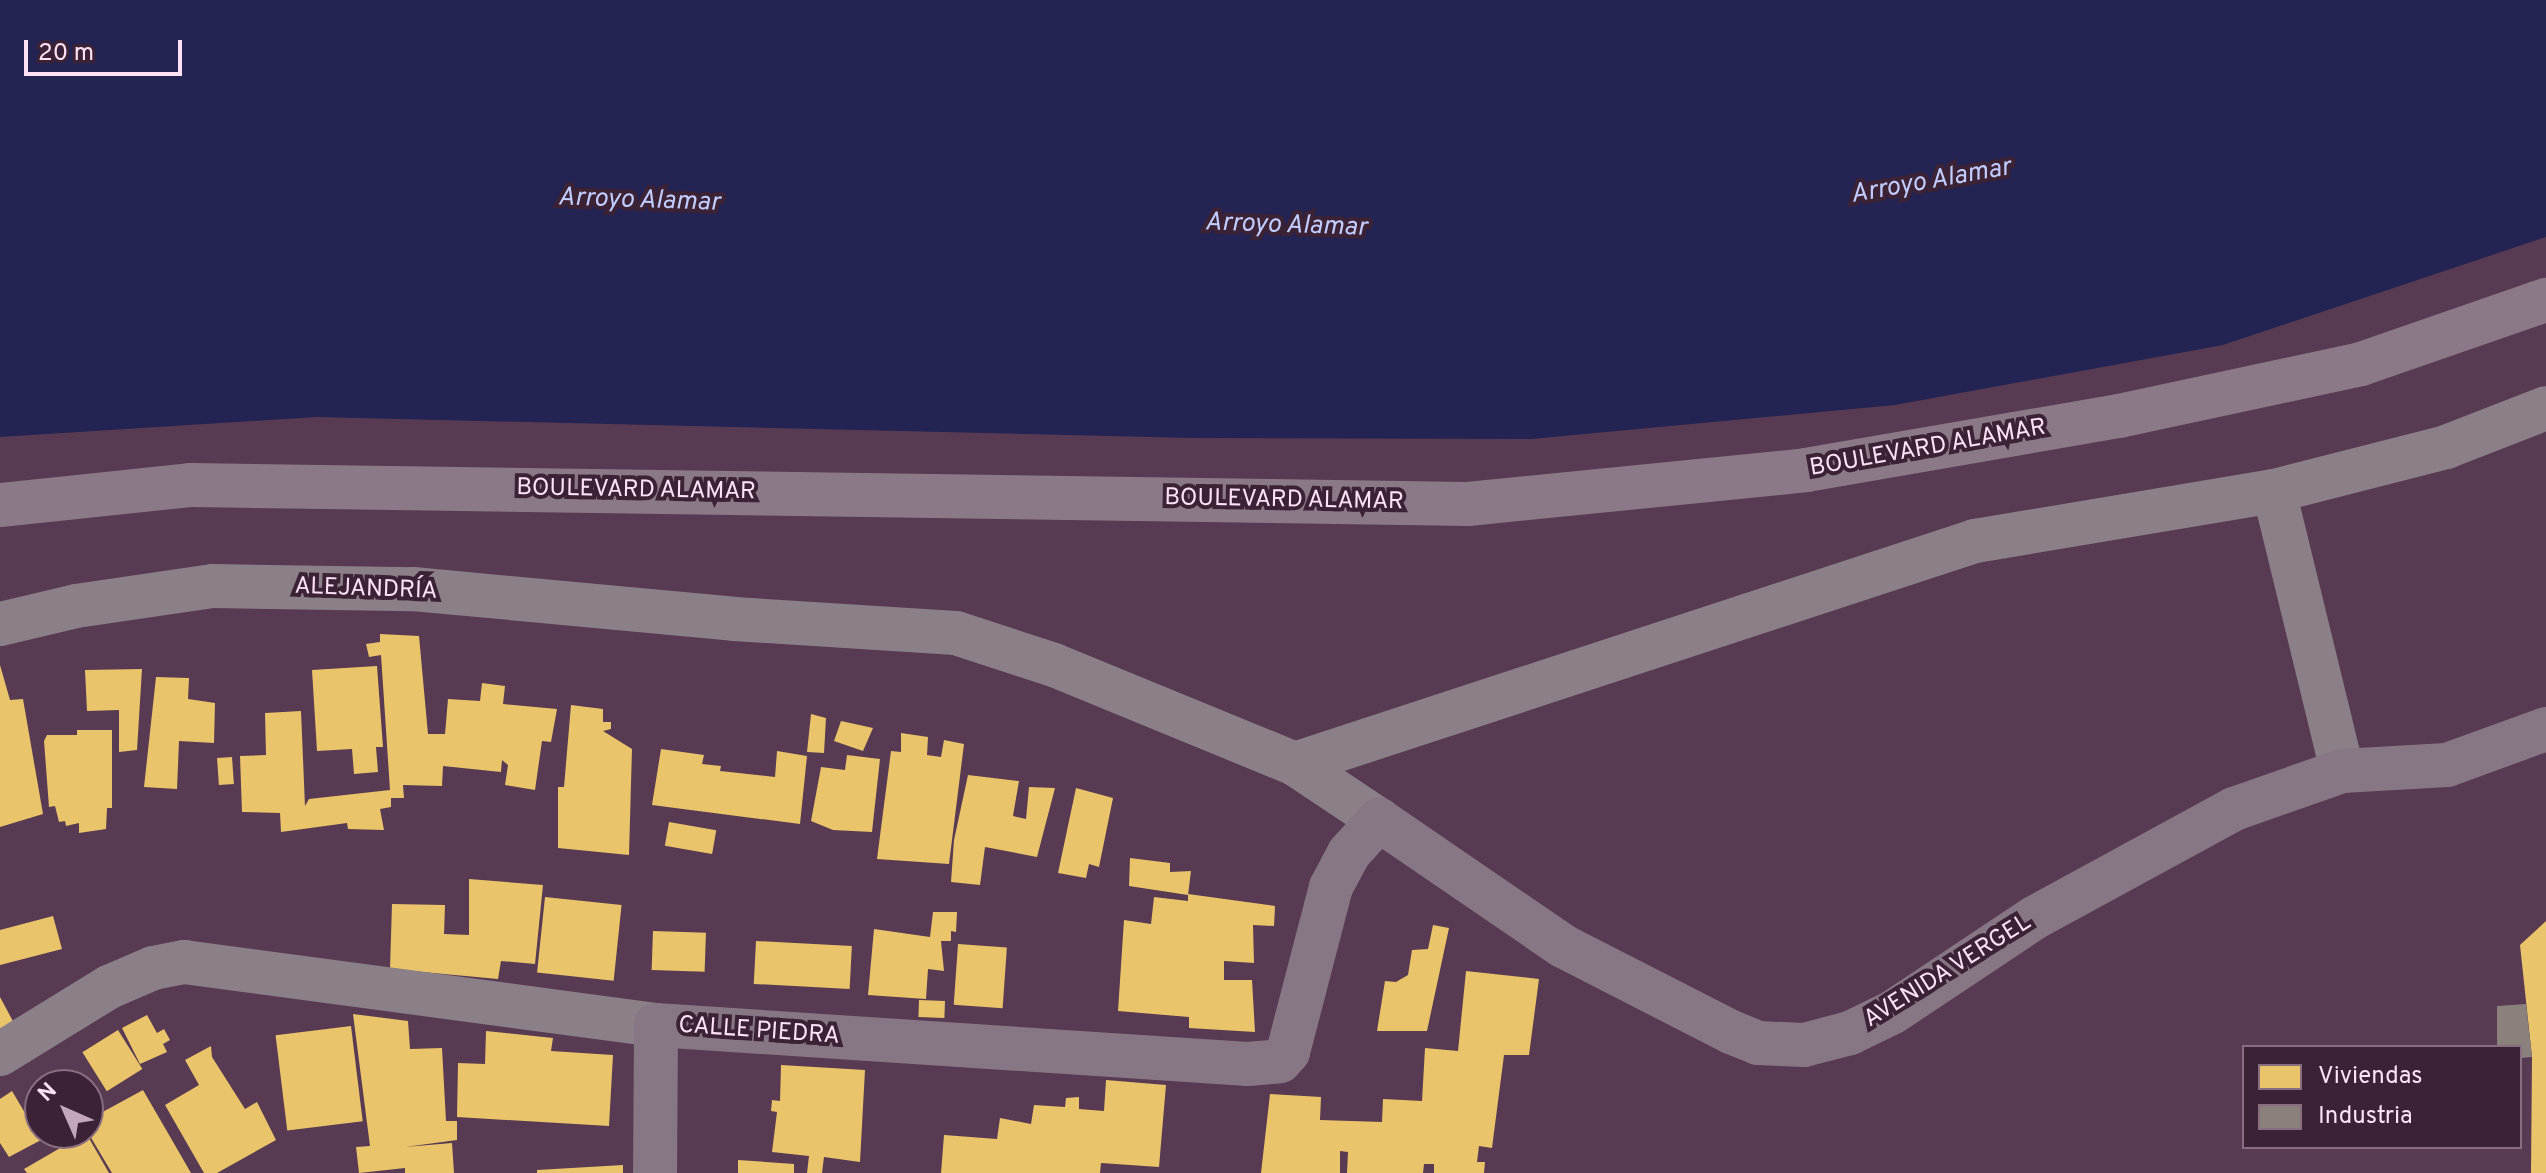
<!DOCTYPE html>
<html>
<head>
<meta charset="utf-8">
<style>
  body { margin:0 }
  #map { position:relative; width:2546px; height:1173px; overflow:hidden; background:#583b52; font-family:Overpass,sans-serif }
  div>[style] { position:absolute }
  .water>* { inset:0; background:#232453 }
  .homes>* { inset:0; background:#e9c46a; transform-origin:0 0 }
  .industry>* { inset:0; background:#8a817c }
  .street>* { height:44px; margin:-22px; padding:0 22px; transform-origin:22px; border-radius:22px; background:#8b7f88 }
  .secondary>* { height:44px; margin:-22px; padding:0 22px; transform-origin:22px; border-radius:22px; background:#877684 }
  .highway>* { height:44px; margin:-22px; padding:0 22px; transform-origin:22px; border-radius:22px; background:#8b7988 }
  span { translate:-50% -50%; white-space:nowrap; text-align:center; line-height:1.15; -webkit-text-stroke:8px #3b2235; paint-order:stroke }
  .street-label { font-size:24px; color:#fde1f5 }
  .water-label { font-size:26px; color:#c2cdff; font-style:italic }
  .legend { position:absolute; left:2242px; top:1045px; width:280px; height:104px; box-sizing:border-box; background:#3b2235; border:2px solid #896e82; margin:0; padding:10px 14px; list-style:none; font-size:24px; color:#fde1f5 }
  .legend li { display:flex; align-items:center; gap:16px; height:40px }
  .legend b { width:40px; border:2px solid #896e82 }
  .north { position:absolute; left:24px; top:1069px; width:80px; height:80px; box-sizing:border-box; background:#3b2235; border:2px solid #896e82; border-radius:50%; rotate:315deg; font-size:22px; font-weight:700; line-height:32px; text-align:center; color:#fde1f5 }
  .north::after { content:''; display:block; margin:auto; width:28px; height:36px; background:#c3a7bc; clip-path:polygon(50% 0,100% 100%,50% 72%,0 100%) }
  .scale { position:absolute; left:24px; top:40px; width:158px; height:36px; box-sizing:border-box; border:4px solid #fde1f5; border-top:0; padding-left:10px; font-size:24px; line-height:28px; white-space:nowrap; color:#fde1f5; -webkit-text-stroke:6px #3b2235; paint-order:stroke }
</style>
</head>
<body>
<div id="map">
  <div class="water">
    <i style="clip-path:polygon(0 0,2546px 0,2546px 237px,2223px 345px,1895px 405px,1531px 439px,1192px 438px,317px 417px,0 437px)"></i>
  </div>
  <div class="homes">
    <i style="clip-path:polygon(380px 634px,419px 636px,428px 734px,445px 734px,448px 699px,480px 701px,482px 683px,505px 686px,503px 704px,557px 709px,551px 742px,542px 741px,535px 790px,505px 785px,508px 765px,502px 760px,501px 772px,443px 766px,442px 786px,403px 785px,404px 798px,391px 798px,391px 807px,380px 809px,384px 830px,348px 829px,347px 823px,281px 832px,280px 813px,242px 812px,240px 756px,266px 755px,265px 713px,301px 711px,305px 806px,309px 799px,390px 790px,381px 655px,369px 657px,366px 644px,380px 642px)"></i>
    <i style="clip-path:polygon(0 665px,10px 700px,23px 699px,43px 814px,0 827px)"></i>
    <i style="clip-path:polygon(377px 666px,383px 747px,376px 747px,378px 772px,354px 774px,352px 749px,317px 751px,312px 670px)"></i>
    <i style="clip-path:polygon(142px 669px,137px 750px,119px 752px,119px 710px,87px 711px,85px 670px)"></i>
    <i style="clip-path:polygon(156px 677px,189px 678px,188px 699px,215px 703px,214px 743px,179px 741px,177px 789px,144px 787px)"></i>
    <i style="clip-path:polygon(571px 705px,603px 709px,603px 722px,611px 722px,611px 729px,603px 731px,632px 749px,629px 855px,558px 848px,558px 787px,564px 787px)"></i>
    <i style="clip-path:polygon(811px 714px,826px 718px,824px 753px,807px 752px)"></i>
    <i style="clip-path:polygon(841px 721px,873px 728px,863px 751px,834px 741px)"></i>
    <i style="clip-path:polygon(77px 730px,112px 730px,112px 808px,107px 808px,106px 829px,79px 833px,79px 823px,66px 826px,65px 821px,59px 822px,55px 806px,49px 807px,44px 741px,47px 735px,77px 735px)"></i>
    <i style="clip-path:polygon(901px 733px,928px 737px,927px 755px,941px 757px,944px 740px,964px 744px,949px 864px,877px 859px,891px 751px,901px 752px)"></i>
    <i style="clip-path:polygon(661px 749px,704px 755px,702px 764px,721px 766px,720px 771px,775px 777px,777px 751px,807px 756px,800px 824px,652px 805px)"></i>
    <i style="clip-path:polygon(847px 755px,880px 759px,872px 832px,833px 830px,811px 821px,821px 767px,845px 770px)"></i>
    <i style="left:232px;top:757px;width:27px;height:15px;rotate:86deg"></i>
    <i style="clip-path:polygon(968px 775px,1019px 781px,1013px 816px,1026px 819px,1029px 787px,1055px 788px,1037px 857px,985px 847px,980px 885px,951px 882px,954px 840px)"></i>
    <i style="clip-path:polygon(1076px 788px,1113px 798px,1099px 867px,1089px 864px,1086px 878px,1058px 873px)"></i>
    <i style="left:669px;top:822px;width:48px;height:24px;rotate:10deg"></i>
    <i style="clip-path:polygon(1130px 858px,1170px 863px,1170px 872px,1191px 871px,1188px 895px,1129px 886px)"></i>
    <i style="clip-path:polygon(469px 879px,543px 885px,535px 964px,501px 961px,498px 979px,390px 969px,392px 904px,445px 905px,444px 934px,469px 935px)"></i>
    <i style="clip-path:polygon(1188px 894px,1275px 906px,1274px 926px,1253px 925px,1254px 963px,1224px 961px,1224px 980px,1252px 980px,1255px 1032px,1189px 1028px,1189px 1017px,1118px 1011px,1124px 920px,1151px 924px,1154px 897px,1188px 901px)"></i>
    <i style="left:545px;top:897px;width:77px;height:76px;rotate:6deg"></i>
    <i style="clip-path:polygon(933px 912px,957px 912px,956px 932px,951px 931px,951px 941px,941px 941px,944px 971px,928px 969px,926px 999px,868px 995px,874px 929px,930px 937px)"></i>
    <i style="clip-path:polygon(53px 916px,62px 949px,0 965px,0 930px)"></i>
    <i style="clip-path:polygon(2546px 921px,2546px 1173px,2531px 1173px,2532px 1057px,2520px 945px)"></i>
    <i style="clip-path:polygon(1433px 925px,1449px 928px,1427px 1031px,1377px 1031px,1385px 981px,1396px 982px,1408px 975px,1412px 950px,1428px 949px)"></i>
    <i style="left:653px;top:931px;width:53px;height:39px;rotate:2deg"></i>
    <i style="left:756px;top:941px;width:96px;height:43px;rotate:3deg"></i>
    <i style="left:958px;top:944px;width:49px;height:61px;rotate:4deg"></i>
    <i style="clip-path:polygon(1466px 971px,1539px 979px,1529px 1055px,1504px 1055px,1492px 1148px,1479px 1146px,1477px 1162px,1485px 1162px,1484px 1173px,1434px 1173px,1434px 1164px,1424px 1164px,1423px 1173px,1347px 1173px,1348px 1152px,1340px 1151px,1340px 1173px,1261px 1173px,1270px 1094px,1321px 1097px,1320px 1120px,1382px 1122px,1383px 1099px,1422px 1101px,1425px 1048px,1458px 1051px)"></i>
    <i style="clip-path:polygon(0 997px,15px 1025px,0 1032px)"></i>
    <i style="left:919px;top:1000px;width:26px;height:17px;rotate:2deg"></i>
    <i style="clip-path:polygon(353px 1014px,408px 1021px,410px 1049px,442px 1048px,446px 1121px,457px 1121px,457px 1140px,405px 1147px,452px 1143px,454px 1173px,405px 1173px,405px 1168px,359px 1173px,356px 1147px,370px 1146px)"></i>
    <i style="clip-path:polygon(147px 1015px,157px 1033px,164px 1029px,170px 1040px,163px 1044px,167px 1052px,140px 1064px,122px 1028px)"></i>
    <i style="left:351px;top:1026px;width:96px;height:76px;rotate:83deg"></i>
    <i style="left:118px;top:1030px;width:46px;height:42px;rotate:58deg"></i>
    <i style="clip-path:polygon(486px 1031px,553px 1038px,551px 1051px,613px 1055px,609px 1126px,457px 1117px,458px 1063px,485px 1064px)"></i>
    <i style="clip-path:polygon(211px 1046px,212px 1057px,245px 1109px,257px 1102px,276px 1140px,217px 1173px,204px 1173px,165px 1105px,199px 1085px,185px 1060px)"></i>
    <i style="clip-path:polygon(781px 1065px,865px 1070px,860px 1162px,824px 1157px,822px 1173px,807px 1173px,809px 1156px,772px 1152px,777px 1112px,771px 1111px,772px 1100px,780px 1101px)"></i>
    <i style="clip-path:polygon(1106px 1080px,1166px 1085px,1159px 1167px,1101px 1163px,1100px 1173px,941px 1173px,944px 1135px,997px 1139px,1000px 1118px,1031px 1124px,1034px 1105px,1065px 1107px,1066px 1098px,1079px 1097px,1079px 1109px,1104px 1111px)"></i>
    <i style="clip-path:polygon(143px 1090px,176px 1147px,191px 1173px,112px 1173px,90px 1136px,88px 1120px)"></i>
    <i style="clip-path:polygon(12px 1091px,41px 1140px,9px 1157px,0 1143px,0 1099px)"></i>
    <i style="clip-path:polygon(86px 1133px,109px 1173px,27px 1173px,24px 1169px)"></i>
    <i style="clip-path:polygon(738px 1160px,794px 1164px,794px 1173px,738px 1173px)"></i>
    <i style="clip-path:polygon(623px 1165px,623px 1173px,537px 1173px,537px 1170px)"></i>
  </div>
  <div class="industry">
    <i style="clip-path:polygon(2526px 1004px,2532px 1057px,2520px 1058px,2520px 1047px,2497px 1047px,2497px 1006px)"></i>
  </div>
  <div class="street">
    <i style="left:2274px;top:491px;width:288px;rotate:76.3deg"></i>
    <i style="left:0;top:624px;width:78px;rotate:-13.3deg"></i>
    <i style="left:76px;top:606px;width:138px;rotate:-8.3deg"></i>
    <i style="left:213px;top:586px;width:200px;rotate:0.9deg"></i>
    <i style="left:413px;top:589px;width:322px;rotate:5.3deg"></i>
    <i style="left:734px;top:619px;width:222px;rotate:3.6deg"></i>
    <i style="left:956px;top:633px;width:103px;rotate:18.1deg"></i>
    <i style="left:1054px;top:665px;width:261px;rotate:22.3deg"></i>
    <i style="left:1295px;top:764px;width:101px;rotate:33.7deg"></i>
    <i style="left:1295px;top:764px;width:716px;rotate:-18.16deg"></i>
    <i style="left:1975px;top:541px;width:303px;rotate:-9.5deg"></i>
    <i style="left:2274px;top:491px;width:178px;rotate:-14.3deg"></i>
    <i style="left:2446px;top:447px;width:107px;rotate:-21.3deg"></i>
    <i style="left:0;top:1054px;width:128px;rotate:-31.6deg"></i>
    <i style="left:109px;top:987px;width:48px;rotate:-23.4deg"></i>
    <i style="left:153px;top:968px;width:32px;rotate:-11deg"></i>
    <i style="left:184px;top:962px;width:476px;rotate:7.6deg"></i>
  </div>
  <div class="secondary">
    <i style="left:655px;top:1173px;width:148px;rotate:-89.6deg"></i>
    <i style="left:656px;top:1025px;width:593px;rotate:3.77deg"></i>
    <i style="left:1248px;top:1064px;width:32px;rotate:-5deg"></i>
    <i style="left:1280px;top:1061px;width:12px;rotate:-48deg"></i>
    <i style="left:1288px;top:1052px;width:171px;rotate:-75.4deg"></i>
    <i style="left:1331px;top:887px;width:38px;rotate:-62deg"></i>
    <i style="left:1349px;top:853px;width:45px;rotate:-47.7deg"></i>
    <i style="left:1379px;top:820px;width:223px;rotate:34.4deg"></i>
    <i style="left:1563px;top:946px;width:189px;rotate:27.1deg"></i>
    <i style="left:1731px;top:1032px;width:29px;rotate:22deg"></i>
    <i style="left:1758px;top:1043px;width:46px;rotate:2.5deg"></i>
    <i style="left:1804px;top:1045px;width:48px;rotate:-14.6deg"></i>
    <i style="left:1850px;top:1033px;width:48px;rotate:-26deg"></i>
    <i style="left:1893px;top:1012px;width:169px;rotate:-33.7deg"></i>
    <i style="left:2034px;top:918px;width:228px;rotate:-28.6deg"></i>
    <i style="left:2234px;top:809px;width:114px;rotate:-19.4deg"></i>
    <i style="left:2342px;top:771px;width:105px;rotate:-3.3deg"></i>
    <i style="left:2447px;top:765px;width:105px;rotate:-20deg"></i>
  </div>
  <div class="highway">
    <i style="left:0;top:505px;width:191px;rotate:-6deg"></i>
    <i style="left:190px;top:485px;width:1278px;rotate:0.85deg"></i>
    <i style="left:1468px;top:504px;width:340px;rotate:-5.7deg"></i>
    <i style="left:1806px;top:470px;width:318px;rotate:-9.8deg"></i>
    <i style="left:2119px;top:416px;width:248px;rotate:-12.1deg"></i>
    <i style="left:2361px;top:364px;width:196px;rotate:-19.1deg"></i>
  </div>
  <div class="street-label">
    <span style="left:1928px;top:449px;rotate:-10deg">BOULEVARD ALAMAR</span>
    <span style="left:636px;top:491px;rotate:1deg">BOULEVARD ALAMAR</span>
    <span style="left:1284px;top:501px;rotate:1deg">BOULEVARD ALAMAR</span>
    <span style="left:366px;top:590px;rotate:2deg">ALEJANDRÍA</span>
    <span style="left:1948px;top:972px;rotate:-32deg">AVENIDA VERGEL</span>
    <span style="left:759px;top:1032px;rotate:4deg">CALLE PIEDRA</span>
  </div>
  <div class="water-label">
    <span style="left:1931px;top:182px;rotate:-10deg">Arroyo Alamar</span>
    <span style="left:639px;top:201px;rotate:2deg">Arroyo Alamar</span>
    <span style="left:1286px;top:226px;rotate:2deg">Arroyo Alamar</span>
  </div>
  <ul class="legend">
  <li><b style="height:22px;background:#e9c46a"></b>Viviendas</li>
  <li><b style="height:22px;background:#8a817c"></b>Industria</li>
  </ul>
  <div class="north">N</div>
  <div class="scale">20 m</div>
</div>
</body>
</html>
